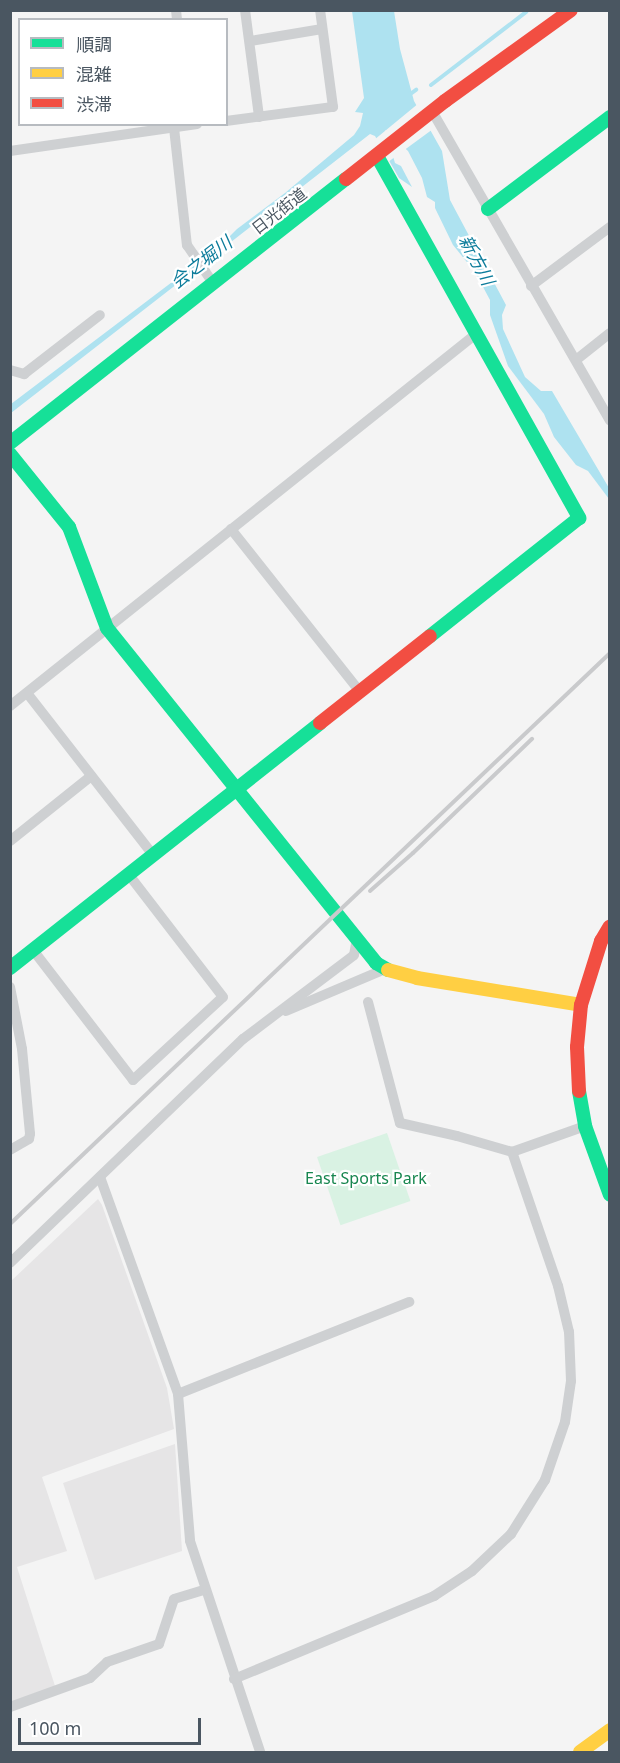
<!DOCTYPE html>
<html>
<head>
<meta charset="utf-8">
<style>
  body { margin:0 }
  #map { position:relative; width:620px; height:1763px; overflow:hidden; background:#f4f4f4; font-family:"Noto Sans","Noto Sans JP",sans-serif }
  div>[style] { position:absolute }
  .education>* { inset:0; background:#e6e5e6 }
  .green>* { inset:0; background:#d9f2e3; transform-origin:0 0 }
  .water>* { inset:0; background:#aee2f0 }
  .pier>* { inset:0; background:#f4f4f4 }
  .stream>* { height:4px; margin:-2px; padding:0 2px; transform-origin:2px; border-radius:2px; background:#aee2f0 }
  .street>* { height:10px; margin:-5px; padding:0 5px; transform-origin:5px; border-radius:5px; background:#ced0d2 }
  .fast>* { height:14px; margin:-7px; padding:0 7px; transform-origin:7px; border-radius:7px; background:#16e098 }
  .slow>* { height:14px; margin:-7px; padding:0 7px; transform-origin:7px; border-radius:7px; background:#ffcf43 }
  .jam>* { height:14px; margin:-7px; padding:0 7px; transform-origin:7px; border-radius:7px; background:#f24e42 }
  .rail>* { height:4px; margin:-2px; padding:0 2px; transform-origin:2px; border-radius:2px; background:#c9cacc }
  span { translate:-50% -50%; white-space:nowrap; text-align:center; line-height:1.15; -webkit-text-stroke:4.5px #fff; paint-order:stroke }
  .street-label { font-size:16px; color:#4a5661 }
  .park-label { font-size:16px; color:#17864f }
  .water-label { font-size:18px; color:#0c7c9b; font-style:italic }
  .frame { position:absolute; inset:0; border:12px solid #4a5661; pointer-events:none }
  .legend { position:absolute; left:18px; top:18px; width:210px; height:108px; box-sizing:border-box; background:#fff; border:2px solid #b7bbc0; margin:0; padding:8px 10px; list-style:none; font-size:18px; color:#4a5661 }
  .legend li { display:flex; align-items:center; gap:12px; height:30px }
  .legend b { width:30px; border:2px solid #b7bbc0 }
  .scale { position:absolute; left:18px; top:1718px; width:183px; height:27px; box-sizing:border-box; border:3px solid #4a5661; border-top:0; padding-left:8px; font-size:18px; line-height:21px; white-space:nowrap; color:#4a5661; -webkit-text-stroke:4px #fff; paint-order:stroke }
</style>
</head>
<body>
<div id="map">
  <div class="education">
    <i style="clip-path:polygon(98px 1199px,102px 1205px,167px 1388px,174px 1429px,42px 1477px,67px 1551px,17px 1567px,55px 1686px,11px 1702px,11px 1281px)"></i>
    <i style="clip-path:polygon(175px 1444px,182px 1551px,95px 1580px,63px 1483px)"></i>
  </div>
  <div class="green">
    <i style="left:387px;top:1133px;width:72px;height:74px;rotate:71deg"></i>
  </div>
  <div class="water">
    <i style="clip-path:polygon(352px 11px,394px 11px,400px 49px,414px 101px,442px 151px,450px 200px,506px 305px,502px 315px,503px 329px,525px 377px,541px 391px,552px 391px,609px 488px,609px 499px,588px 471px,576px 465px,554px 437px,544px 414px,508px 366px,490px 315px,490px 300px,475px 272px,453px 245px,435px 208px,435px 202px,427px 197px,422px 178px,408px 151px,385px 130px,395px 163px,401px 166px,412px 187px,399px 178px,375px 136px,370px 134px,11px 413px,11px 404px,221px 245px,237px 229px,285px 193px,354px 135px,360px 126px,363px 113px,355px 112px,364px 98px)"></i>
  </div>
  <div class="pier">
    <i style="clip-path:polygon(419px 103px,433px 129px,403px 151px,390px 139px,396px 156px,387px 163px,374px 140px)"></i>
  </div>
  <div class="stream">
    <i style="left:431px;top:85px;width:120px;rotate:-37.5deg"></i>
    <i style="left:409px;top:95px;width:9px;rotate:-36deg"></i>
  </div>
  <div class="street">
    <i style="left:176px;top:10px;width:10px;rotate:84deg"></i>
    <i style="left:245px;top:10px;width:108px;rotate:82.5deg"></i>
    <i style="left:250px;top:41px;width:73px;rotate:-9.5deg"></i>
    <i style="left:432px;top:111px;width:357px;rotate:60.1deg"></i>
    <i style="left:226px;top:121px;width:108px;rotate:-7.5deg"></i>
    <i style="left:333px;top:107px;width:98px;rotate:-97.6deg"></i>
    <i style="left:174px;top:128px;width:118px;rotate:83.7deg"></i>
    <i style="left:187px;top:245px;width:46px;rotate:55.6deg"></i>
    <i style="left:10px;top:151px;width:189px;rotate:-8.2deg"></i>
    <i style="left:531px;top:286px;width:99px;rotate:-36.8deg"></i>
    <i style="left:576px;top:360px;width:43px;rotate:-38.5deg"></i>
    <i style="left:10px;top:370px;width:15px;rotate:16deg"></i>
    <i style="left:24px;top:374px;width:96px;rotate:-37.8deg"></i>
    <i style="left:231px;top:529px;width:208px;rotate:51.6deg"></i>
    <i style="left:27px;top:693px;width:205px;rotate:52.1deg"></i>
    <i style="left:10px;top:706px;width:596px;rotate:-38.6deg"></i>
    <i style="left:10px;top:841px;width:104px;rotate:-38.7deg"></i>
    <i style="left:33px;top:950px;width:164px;rotate:52.4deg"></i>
    <i style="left:133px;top:1080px;width:122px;rotate:-42.7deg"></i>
    <i style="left:223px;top:997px;width:154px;rotate:-127.6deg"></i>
    <i style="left:10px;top:987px;width:63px;rotate:79deg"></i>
    <i style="left:22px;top:1049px;width:85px;rotate:84.6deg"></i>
    <i style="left:30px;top:1134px;width:5px;rotate:101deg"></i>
    <i style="left:29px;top:1139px;width:22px;rotate:150deg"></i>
    <i style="left:368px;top:1002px;width:125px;rotate:75.2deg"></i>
    <i style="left:400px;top:1123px;width:58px;rotate:12.8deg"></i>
    <i style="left:457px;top:1136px;width:57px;rotate:16.2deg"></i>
    <i style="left:512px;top:1152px;width:77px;rotate:-19.6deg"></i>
    <i style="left:286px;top:1011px;width:108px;rotate:-23deg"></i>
    <i style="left:100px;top:1177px;width:231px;rotate:70.2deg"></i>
    <i style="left:178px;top:1394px;width:147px;rotate:85.3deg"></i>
    <i style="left:190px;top:1541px;width:222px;rotate:71.6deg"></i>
    <i style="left:10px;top:1263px;width:323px;rotate:-43.9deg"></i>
    <i style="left:243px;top:1039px;width:139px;rotate:-37.1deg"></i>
    <i style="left:354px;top:955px;width:17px;rotate:-80deg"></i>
    <i style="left:178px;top:1394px;width:249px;rotate:-21.7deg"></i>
    <i style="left:234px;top:1679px;width:217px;rotate:-22.5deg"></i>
    <i style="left:434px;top:1596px;width:45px;rotate:-33.3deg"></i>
    <i style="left:472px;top:1571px;width:54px;rotate:-43.5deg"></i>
    <i style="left:511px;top:1534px;width:64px;rotate:-57.8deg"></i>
    <i style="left:545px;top:1480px;width:61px;rotate:-71deg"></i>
    <i style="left:565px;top:1422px;width:41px;rotate:-81.7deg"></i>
    <i style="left:571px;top:1381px;width:49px;rotate:-92.3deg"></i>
    <i style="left:569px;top:1332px;width:47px;rotate:-103.4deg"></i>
    <i style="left:558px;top:1286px;width:142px;rotate:-108.9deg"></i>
    <i style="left:10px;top:1707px;width:85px;rotate:-19.9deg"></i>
    <i style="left:90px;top:1678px;width:23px;rotate:-43deg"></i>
    <i style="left:107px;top:1662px;width:55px;rotate:-19.1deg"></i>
    <i style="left:159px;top:1644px;width:47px;rotate:-71.6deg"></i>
    <i style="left:174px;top:1599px;width:31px;rotate:-17deg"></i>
  </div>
  <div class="fast">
    <i style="left:377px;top:156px;width:415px;rotate:60.8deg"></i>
    <i style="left:579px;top:518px;width:190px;rotate:141.6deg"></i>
    <i style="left:488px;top:209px;width:153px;rotate:-37deg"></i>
    <i style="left:10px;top:443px;width:427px;rotate:-38.2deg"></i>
    <i style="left:10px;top:454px;width:94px;rotate:51.1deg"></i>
    <i style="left:69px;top:527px;width:108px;rotate:69.4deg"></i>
    <i style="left:107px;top:628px;width:430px;rotate:51.2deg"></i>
    <i style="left:376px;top:963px;width:14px;rotate:30deg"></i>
    <i style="left:10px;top:968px;width:395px;rotate:-38.3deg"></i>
    <i style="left:579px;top:1091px;width:36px;rotate:80deg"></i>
    <i style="left:585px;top:1126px;width:73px;rotate:70.1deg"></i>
  </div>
  <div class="slow">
    <i style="left:388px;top:970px;width:30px;rotate:15deg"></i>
    <i style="left:417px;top:978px;width:166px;rotate:9.3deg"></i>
    <i style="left:580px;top:1752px;width:37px;rotate:-36deg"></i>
  </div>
  <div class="jam">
    <i style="left:346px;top:179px;width:126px;rotate:-38.2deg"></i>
    <i style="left:445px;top:101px;width:155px;rotate:-35.8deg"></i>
    <i style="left:320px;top:723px;width:140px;rotate:-38.3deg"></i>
    <i style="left:579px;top:1091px;width:44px;rotate:-92.6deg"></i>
    <i style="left:577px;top:1047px;width:42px;rotate:-84.6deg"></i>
    <i style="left:581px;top:1005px;width:67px;rotate:-72.6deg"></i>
    <i style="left:601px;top:941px;width:17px;rotate:-59deg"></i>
  </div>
  <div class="rail">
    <i style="left:370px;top:891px;width:57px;rotate:-41.5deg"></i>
    <i style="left:413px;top:853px;width:165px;rotate:-43.8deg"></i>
    <i style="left:10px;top:1224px;width:828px;rotate:-43.58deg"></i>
  </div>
  <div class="street-label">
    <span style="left:279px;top:211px;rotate:-38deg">日光街道</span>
  </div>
  <div class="park-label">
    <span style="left:366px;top:1178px">East Sports Park</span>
  </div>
  <div class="water-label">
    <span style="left:477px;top:260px;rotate:62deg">新方川</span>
    <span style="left:201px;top:262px;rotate:-38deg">会之堀川</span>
  </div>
  <div class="frame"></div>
  <ul class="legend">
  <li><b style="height:8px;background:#16e098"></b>順調</li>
  <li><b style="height:8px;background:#ffcf43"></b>混雑</li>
  <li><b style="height:8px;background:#f24e42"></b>渋滞</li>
  </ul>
  <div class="scale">100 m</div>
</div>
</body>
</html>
